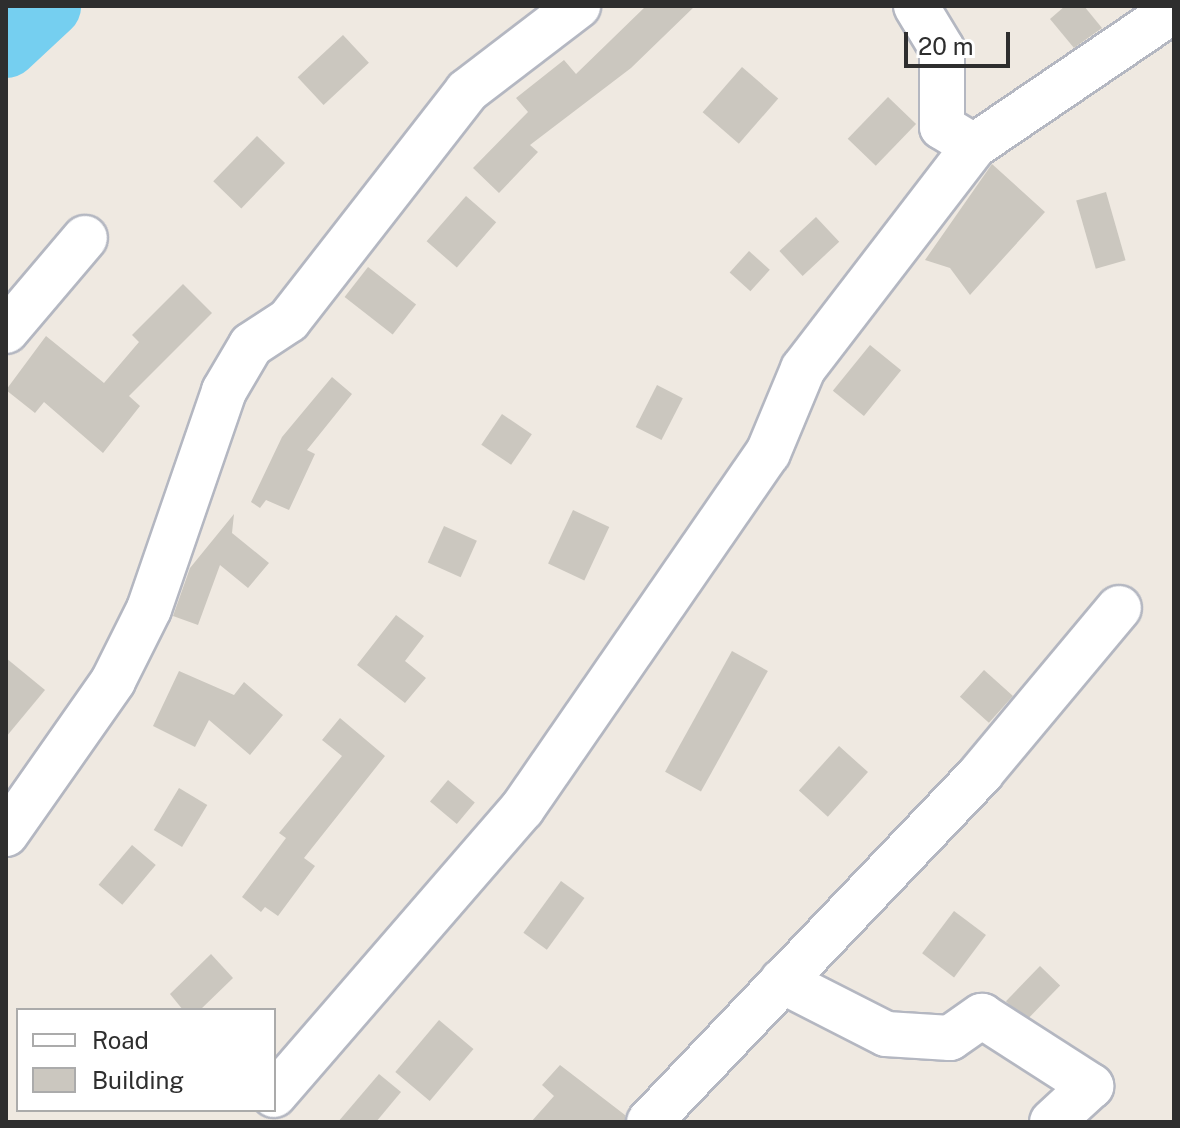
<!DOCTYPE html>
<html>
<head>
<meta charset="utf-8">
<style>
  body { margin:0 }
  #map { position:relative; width:1180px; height:1128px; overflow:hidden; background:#efe9e1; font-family:"Public Sans",sans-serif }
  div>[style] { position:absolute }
  .river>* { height:64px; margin:-32px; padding:0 32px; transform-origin:32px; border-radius:32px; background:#75cff0 }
  .building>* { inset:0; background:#cbc7bf; transform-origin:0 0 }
  .roads { filter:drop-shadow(2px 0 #b4b7c1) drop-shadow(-2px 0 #b4b7c1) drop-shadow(0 2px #b4b7c1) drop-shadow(0 -2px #b4b7c1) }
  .minor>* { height:44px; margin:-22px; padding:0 22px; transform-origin:22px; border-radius:22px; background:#fff }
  span { translate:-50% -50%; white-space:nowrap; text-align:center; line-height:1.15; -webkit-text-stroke:6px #fff; paint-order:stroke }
  .frame { position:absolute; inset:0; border:8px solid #2e2e2e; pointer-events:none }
  .legend { position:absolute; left:16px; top:1008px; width:260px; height:104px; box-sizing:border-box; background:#fff; border:2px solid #ababab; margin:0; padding:10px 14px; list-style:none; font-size:24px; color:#2e2e2e }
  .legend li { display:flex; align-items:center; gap:16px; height:40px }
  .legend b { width:40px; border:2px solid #ababab }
  .scale { position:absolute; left:904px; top:32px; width:106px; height:36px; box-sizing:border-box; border:4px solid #2e2e2e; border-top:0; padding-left:10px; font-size:24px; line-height:28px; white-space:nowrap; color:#2e2e2e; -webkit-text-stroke:6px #fff; paint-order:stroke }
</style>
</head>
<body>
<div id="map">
  <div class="river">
    <i style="left:6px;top:46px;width:59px;rotate:-42.9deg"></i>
  </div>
  <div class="building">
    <i style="clip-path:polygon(646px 6px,695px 6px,631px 68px,530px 145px,538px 152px,499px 193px,473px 168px,528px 112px,516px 98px,564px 60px,576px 74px)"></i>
    <i style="clip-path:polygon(1065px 6px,1084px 6px,1102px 28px,1074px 48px,1050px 19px)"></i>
    <i style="left:343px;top:35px;width:38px;height:62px;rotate:47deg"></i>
    <i style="left:742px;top:67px;width:48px;height:60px;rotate:41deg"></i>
    <i style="left:888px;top:97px;width:39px;height:58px;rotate:44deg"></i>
    <i style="left:257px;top:136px;width:39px;height:63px;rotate:44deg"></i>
    <i style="clip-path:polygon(992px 164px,1045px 212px,970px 295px,950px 268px,925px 260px)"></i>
    <i style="left:1106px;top:192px;width:71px;height:31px;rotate:74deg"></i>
    <i style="left:466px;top:196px;width:40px;height:60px;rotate:41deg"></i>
    <i style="left:816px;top:217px;width:34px;height:50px;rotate:47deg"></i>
    <i style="left:749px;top:251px;width:28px;height:29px;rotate:42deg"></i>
    <i style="left:368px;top:267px;width:61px;height:38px;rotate:38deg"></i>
    <i style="clip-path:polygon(183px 284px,212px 313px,129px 396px,140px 406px,103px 453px,44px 402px,35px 413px,6px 390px,46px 336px,104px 383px,139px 342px,132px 335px)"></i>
    <i style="left:870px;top:345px;width:40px;height:59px;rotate:39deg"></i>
    <i style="clip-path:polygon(332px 377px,352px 394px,307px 450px,315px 454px,289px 510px,266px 500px,260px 508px,251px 502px,282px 437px)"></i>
    <i style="left:657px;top:385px;width:29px;height:47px;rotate:27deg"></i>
    <i style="left:502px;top:414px;width:36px;height:37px;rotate:34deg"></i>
    <i style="left:573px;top:510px;width:40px;height:59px;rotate:25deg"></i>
    <i style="clip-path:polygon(234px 514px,232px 533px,269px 563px,248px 588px,220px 565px,198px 625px,173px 616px,190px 568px)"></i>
    <i style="left:444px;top:526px;width:36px;height:40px;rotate:24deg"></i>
    <i style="clip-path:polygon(396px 615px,424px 636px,405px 661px,426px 678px,405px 703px,357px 665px)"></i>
    <i style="left:732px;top:651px;width:41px;height:138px;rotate:29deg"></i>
    <i style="clip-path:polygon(6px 658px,45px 690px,6px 737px)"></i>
    <i style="left:984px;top:670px;width:39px;height:36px;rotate:42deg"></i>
    <i style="clip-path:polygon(179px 671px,234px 695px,244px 682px,283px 715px,250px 755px,209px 720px,195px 747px,153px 726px)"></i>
    <i style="clip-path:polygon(340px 718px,385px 756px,304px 858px,315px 866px,278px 916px,265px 907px,261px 912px,242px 897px,286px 838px,279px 833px,342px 756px,322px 740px)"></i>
    <i style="left:839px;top:746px;width:39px;height:60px;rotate:42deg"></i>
    <i style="left:448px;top:780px;width:35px;height:28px;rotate:40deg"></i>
    <i style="left:179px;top:788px;width:33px;height:49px;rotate:31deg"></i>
    <i style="left:132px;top:845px;width:31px;height:52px;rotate:40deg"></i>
    <i style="left:561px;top:881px;width:29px;height:64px;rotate:36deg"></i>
    <i style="left:954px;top:911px;width:40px;height:53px;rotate:37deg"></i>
    <i style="clip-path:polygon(211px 954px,233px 978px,200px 1010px,183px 1010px,170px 994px)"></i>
    <i style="left:1040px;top:966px;width:28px;height:49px;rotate:44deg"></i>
    <i style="left:439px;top:1020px;width:45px;height:68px;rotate:40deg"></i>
    <i style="clip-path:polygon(560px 1065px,625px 1115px,625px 1122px,531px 1122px,554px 1096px,542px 1085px)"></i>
    <i style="clip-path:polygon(379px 1074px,401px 1092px,376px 1122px,338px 1122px)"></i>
  </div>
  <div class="roads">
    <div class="minor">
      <i style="left:916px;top:6px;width:50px;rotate:58.8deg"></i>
      <i style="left:942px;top:49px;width:78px;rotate:90deg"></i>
      <i style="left:942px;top:127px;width:37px;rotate:31deg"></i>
      <i style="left:6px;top:331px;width:122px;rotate:-49.7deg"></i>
      <i style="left:6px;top:834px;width:187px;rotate:-55deg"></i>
      <i style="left:113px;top:681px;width:80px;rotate:-63.4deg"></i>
      <i style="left:149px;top:609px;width:231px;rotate:-71deg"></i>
      <i style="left:224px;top:391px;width:53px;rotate:-59.6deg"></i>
      <i style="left:251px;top:345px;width:45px;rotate:-33.3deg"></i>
      <i style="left:289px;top:320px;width:290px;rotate:-52.1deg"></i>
      <i style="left:467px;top:91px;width:140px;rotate:-37.4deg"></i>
      <i style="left:782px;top:981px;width:117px;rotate:27deg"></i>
      <i style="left:886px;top:1034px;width:64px;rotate:3.6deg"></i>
      <i style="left:950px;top:1038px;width:39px;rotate:-35deg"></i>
      <i style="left:982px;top:1016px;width:130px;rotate:32.7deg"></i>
      <i style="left:1091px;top:1086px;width:53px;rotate:137.3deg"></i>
      <i style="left:274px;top:1095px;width:379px;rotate:-49.1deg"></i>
      <i style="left:522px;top:809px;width:433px;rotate:-55.4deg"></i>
      <i style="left:768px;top:453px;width:91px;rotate:-67.4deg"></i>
      <i style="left:803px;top:369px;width:281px;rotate:-52.5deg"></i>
      <i style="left:974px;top:146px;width:242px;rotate:-34.2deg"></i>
      <i style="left:649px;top:1122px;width:482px;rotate:-46.4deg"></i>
      <i style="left:981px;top:773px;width:215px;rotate:-50.1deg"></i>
    </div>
  </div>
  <div class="frame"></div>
  <ul class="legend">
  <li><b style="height:10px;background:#fff"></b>Road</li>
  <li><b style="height:22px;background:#cbc7bf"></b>Building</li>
  </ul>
  <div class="scale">20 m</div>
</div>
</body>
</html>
